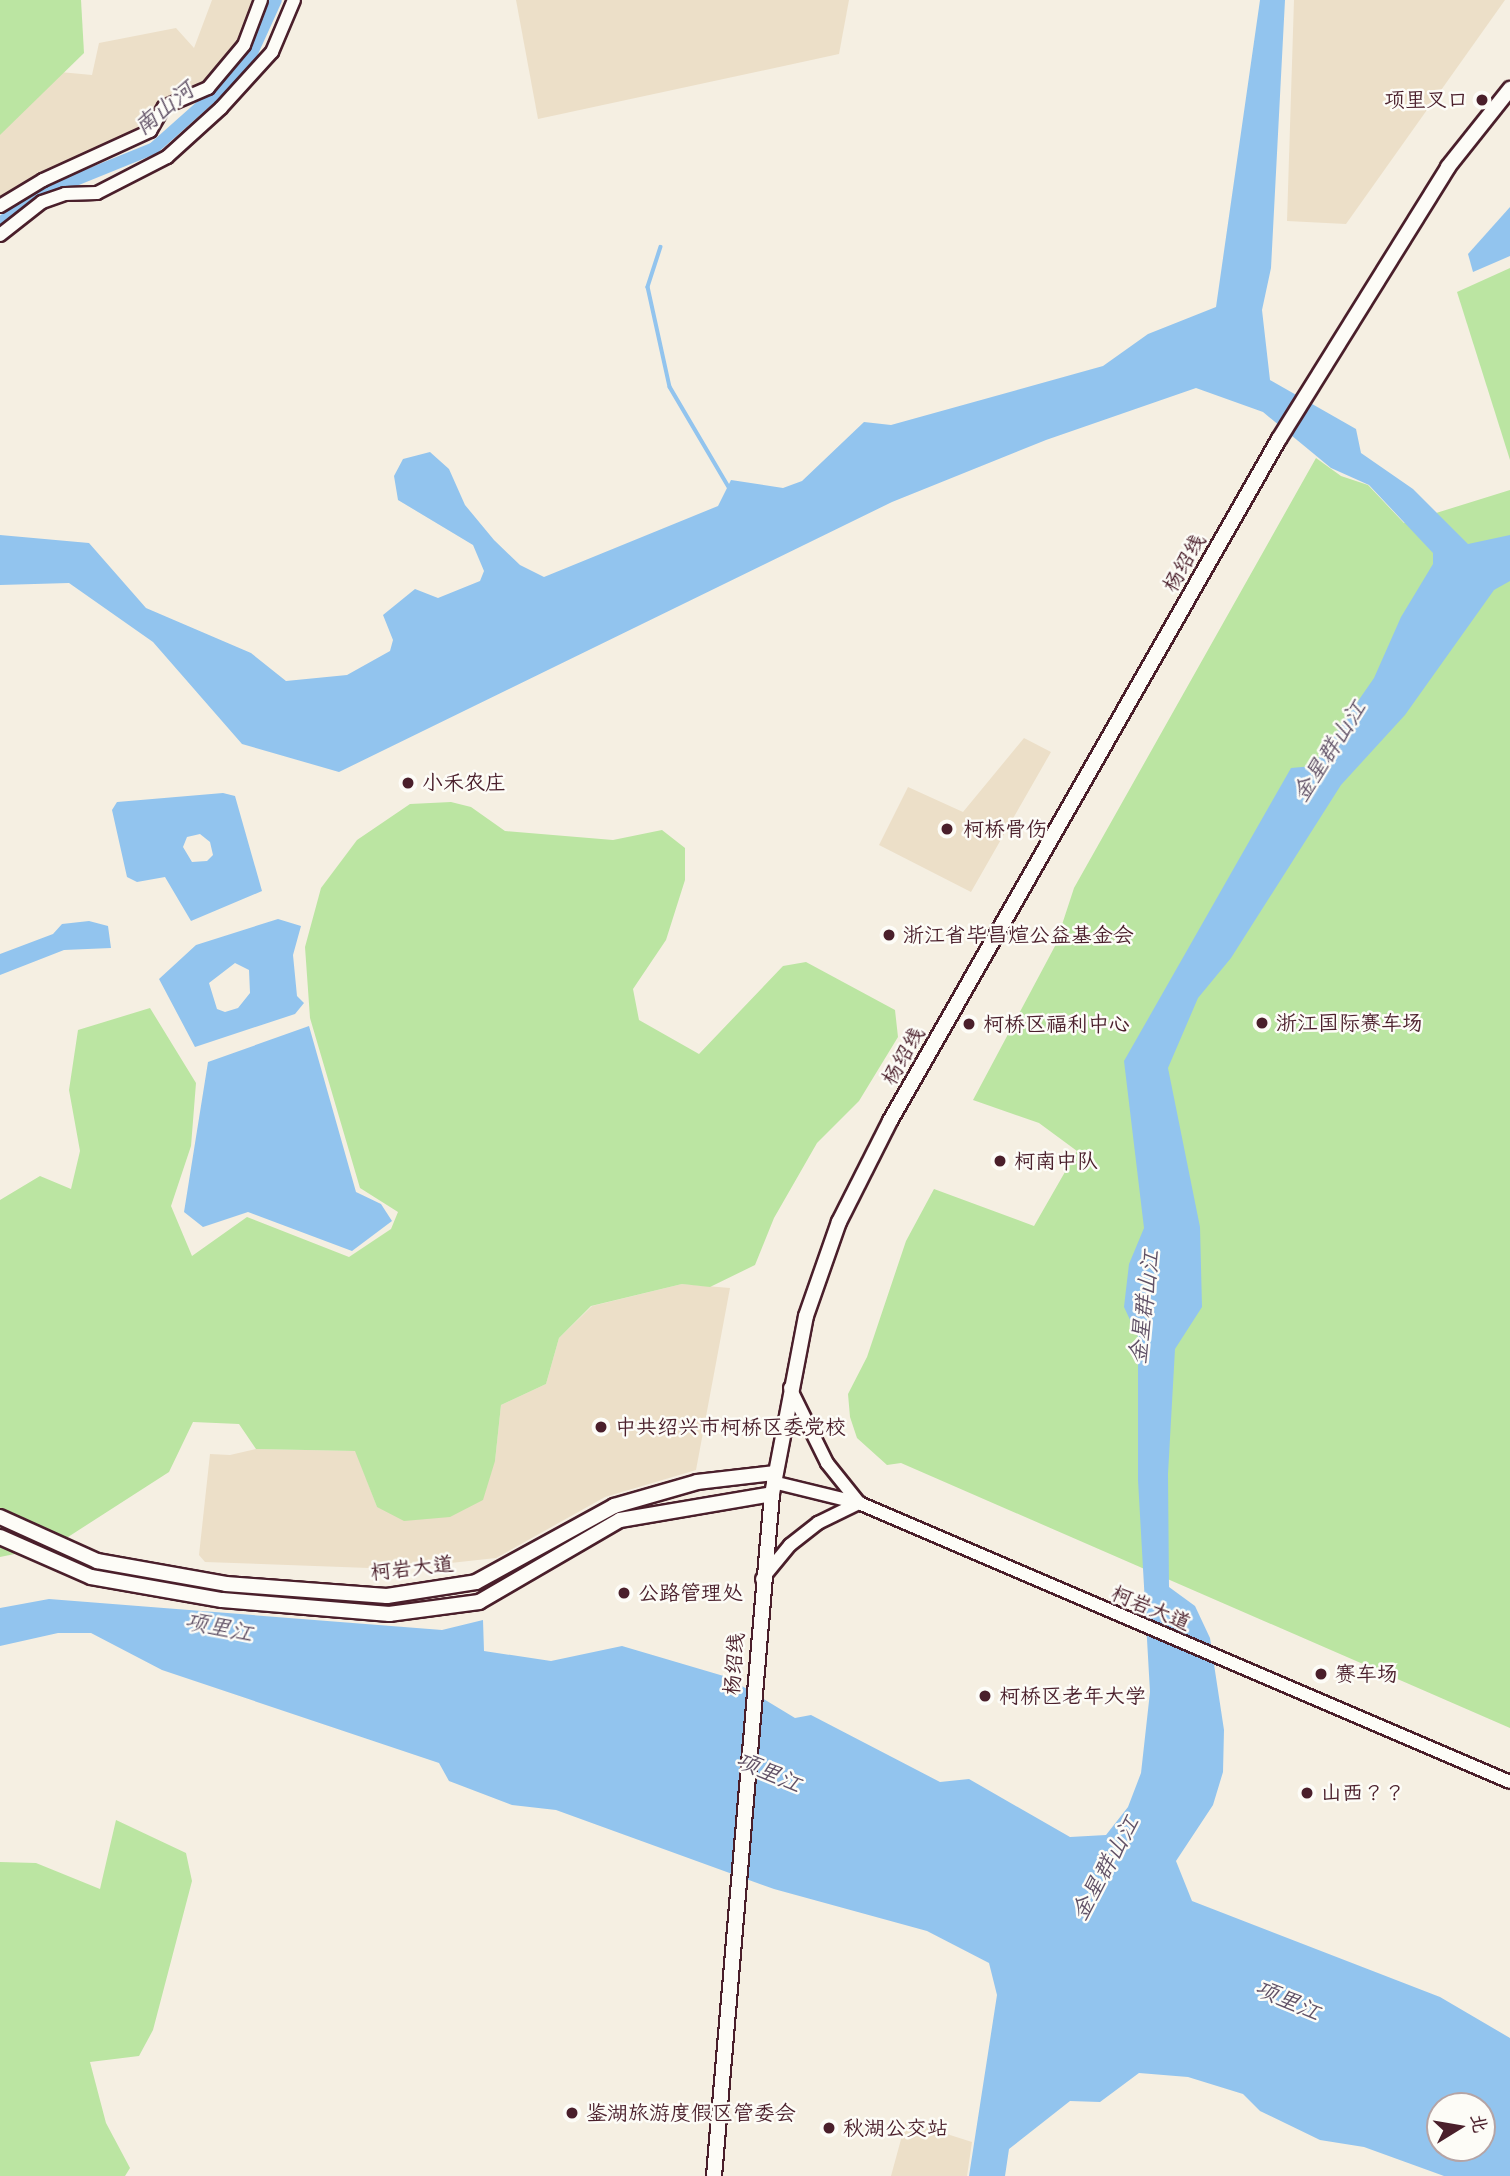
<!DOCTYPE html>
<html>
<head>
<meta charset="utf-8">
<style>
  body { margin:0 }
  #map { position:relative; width:1510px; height:2176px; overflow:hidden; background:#f5efe2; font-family:"Patrick Hand","LXGW WenKai TC",sans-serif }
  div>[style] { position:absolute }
  .built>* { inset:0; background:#ecdfc8 }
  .green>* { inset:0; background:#bbe5a2 }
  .water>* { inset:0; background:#92c4ee }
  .stream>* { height:3.5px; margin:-1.75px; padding:0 1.75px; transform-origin:1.75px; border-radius:1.75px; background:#92c4ee }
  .canal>* { height:12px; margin:-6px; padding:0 6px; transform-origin:6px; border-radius:6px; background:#92c4ee }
  .roads { filter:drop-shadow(2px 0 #4a1f2b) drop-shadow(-2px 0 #4a1f2b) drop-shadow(0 2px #4a1f2b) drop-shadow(0 -2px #4a1f2b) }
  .minor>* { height:12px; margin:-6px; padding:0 6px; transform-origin:6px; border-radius:6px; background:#fdfcf7 }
  .major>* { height:14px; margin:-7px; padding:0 7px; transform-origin:7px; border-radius:7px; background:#fdfcf7 }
  .dots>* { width:19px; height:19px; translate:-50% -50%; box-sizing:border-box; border:4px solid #fdfcf7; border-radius:50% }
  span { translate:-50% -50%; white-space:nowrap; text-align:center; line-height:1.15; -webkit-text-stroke:5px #fdfcf7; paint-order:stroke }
  .poi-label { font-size:21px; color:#4a1f2b }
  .right { translate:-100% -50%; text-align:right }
  .left { translate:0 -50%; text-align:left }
  .street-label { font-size:21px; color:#4a1f2b }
  .water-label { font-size:23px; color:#605166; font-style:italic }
  .north { position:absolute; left:1426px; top:2092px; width:70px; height:70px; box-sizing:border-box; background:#fdfcf7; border:2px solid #b5a4a5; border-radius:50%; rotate:79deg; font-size:19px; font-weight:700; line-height:28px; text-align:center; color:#4a1f2b }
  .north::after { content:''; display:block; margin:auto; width:24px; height:32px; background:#4a1f2b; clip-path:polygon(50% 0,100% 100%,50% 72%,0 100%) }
</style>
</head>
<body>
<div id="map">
  <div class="built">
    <i style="clip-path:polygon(212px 0,253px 0,239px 43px,206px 85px,139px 115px,138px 132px,0 199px,0 107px,60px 72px,92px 75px,99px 43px,176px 28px,194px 48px)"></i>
    <i style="clip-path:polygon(516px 0,849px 0,839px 54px,538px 119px)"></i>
    <i style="clip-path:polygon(1294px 0,1505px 0,1346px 224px,1287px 221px)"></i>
    <i style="clip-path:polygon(1024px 738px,1051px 752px,971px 892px,879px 845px,908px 787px,963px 812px)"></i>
    <i style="clip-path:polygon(682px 1284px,730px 1288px,696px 1470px,605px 1497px,496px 1558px,396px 1569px,205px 1562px,199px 1555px,210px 1454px,230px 1455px,256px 1449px,356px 1451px,377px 1507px,495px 1461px,501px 1405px,546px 1384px,559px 1338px,592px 1306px)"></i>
    <i style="clip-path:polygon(906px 2121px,972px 2142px,967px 2176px,891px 2176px)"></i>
  </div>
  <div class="green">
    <i style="clip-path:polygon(0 0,81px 0,84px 53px,0 135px)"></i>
    <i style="clip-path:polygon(1510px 268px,1510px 460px,1457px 292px)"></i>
    <i style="clip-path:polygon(1316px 458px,1341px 476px,1368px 485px,1404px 523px,1510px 490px,1510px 1728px,901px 1463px,887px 1465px,857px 1438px,850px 1417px,848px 1394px,867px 1357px,906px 1241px,934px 1189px,1034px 1226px,1077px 1151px,1039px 1123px,973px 1100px,1055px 946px,1074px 888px)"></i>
    <i style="clip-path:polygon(451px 802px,471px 807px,505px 831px,613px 840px,662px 830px,685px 848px,685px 880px,666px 940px,633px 989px,639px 1020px,699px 1054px,783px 966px,806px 962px,895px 1010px,898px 1037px,859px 1101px,817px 1143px,774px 1218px,755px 1265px,710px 1287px,682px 1284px,591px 1306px,559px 1338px,546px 1384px,501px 1405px,495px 1461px,483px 1500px,450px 1517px,404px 1521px,377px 1507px,355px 1451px,256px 1449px,239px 1424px,193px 1422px,169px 1472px,54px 1546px,0 1557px,0 1200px,40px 1176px,71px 1189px,80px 1151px,69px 1090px,78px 1030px,150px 1008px,196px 1083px,191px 1146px,171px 1206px,192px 1256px,247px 1217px,349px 1257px,391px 1229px,398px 1212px,360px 1188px,310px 1018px,305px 947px,321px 888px,357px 840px,410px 804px)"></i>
    <i style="clip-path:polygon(116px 1820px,186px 1853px,192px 1881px,153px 2030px,139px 2056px,90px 2062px,106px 2123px,130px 2168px,125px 2176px,0 2176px,0 1862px,36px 1863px,100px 1889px)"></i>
  </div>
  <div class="water">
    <i style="clip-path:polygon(evenodd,1260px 0,1285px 0,1271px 268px,1262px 310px,1270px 380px,1356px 429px,1361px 453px,1413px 489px,1468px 544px,1510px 535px,1510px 581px,1494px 590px,1405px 715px,1341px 785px,1231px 958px,1198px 998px,1168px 1068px,1200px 1227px,1202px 1307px,1175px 1349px,1168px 1474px,1169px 1587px,1195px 1606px,1210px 1638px,1224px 1730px,1223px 1772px,1213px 1805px,1176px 1861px,1192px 1901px,1440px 1997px,1510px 2038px,1510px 2176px,1444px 2176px,1364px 2147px,1320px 2140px,1260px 2111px,1243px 2094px,1188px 2077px,1139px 2073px,1100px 2102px,1070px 2101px,1009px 2149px,1005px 2176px,969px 2176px,997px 1995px,989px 1963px,927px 1931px,774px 1889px,556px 1810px,512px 1805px,449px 1781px,439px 1763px,162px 1670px,91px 1633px,58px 1633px,0 1646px,0 1608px,49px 1599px,442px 1630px,483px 1620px,484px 1651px,551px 1661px,622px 1646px,727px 1677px,795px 1718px,811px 1715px,940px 1782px,969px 1779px,1070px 1837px,1106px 1835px,1128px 1807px,1141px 1773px,1150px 1692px,1138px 1480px,1138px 1337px,1124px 1307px,1129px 1264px,1144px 1228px,1124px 1061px,1291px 768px,1313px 766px,1374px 678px,1401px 617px,1433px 564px,1433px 553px,1369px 485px,1331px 468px,1263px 412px,1196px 388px,1046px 440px,892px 502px,339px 772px,242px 744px,153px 642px,69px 583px,0 585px,0 535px,89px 543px,146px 608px,251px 653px,286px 681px,347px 675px,390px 651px,393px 640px,383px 615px,415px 589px,438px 598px,480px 581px,484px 571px,473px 545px,398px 500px,394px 476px,403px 459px,430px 452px,449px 469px,465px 505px,494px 540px,520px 565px,544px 577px,718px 506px,731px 480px,783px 488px,802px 481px,864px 422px,891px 425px,1103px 366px,1148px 334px,1216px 307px,1260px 0,1440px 2106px,1482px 2106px,1482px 2148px,1440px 2148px,1440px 2106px)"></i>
    <i style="clip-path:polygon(1510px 207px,1510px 256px,1473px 272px,1468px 254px)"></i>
    <i style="clip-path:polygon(evenodd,223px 793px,235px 796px,262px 891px,191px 921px,165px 877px,137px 882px,127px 877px,112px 810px,117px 802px,223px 793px,200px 834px,210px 842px,213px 855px,207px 861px,192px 862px,183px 847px,187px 837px,200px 834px)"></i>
    <i style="clip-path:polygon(evenodd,278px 919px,301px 926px,293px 955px,297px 996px,304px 1003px,295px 1014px,195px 1047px,159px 979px,196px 945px,278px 919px,235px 963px,249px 970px,250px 993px,238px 1008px,225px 1012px,217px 1009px,209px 983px,235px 963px)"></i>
    <i style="clip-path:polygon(89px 921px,108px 926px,111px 948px,64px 950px,0 975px,0 954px,53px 934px,62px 924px)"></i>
    <i style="clip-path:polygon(309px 1026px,356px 1192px,381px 1204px,392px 1221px,352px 1251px,248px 1212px,203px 1227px,184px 1212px,208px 1062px)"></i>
  </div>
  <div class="stream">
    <i style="left:661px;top:247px;width:42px;rotate:108deg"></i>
    <i style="left:648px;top:287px;width:102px;rotate:77.6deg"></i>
    <i style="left:670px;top:387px;width:116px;rotate:59.5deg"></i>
  </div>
  <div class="canal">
    <i style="left:0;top:223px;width:45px;rotate:-36.9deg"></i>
    <i style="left:36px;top:196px;width:127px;rotate:-22.1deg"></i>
    <i style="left:154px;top:148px;width:123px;rotate:-41.7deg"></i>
    <i style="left:246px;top:66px;width:72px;rotate:-65.6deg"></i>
  </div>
  <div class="roads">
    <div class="minor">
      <i style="left:0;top:206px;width:50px;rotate:-31.2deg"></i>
      <i style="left:43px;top:180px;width:118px;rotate:-24.6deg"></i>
      <i style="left:150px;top:131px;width:28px;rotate:-60deg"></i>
      <i style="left:164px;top:107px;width:48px;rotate:-23.4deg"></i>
      <i style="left:208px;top:88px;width:56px;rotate:-50.1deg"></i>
      <i style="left:244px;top:45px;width:48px;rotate:-69.3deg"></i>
      <i style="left:0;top:235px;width:53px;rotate:-38.2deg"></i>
      <i style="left:42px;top:202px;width:24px;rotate:-19deg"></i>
      <i style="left:65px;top:194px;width:32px;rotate:-2deg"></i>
      <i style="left:97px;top:193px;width:79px;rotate:-27.2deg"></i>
      <i style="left:167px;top:157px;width:73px;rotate:-42.2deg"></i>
      <i style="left:221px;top:108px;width:76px;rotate:-47.7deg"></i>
      <i style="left:272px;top:52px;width:56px;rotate:-67.1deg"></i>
      <i style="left:790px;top:1388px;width:84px;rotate:63.7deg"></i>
      <i style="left:827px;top:1463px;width:51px;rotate:51.3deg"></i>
      <i style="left:773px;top:1482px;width:89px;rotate:13.7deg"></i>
      <i style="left:859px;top:1503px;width:708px;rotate:23.2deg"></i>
      <i style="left:762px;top:1579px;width:44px;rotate:-50.5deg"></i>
      <i style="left:790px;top:1545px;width:36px;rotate:-38deg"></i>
      <i style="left:818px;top:1523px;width:46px;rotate:-26deg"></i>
    </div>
    <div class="major">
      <i style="left:0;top:1517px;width:107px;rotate:24.4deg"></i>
      <i style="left:97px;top:1561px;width:131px;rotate:10.1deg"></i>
      <i style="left:226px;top:1584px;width:161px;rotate:4.3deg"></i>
      <i style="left:387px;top:1596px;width:90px;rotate:-8.9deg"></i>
      <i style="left:476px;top:1582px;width:158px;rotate:-28.8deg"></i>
      <i style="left:614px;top:1506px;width:86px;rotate:-16.1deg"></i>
      <i style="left:697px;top:1482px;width:79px;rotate:-6.6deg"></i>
      <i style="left:0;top:1537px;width:99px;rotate:23.7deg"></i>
      <i style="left:91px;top:1577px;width:133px;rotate:10deg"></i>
      <i style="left:222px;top:1600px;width:168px;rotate:4.8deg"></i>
      <i style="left:389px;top:1614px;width:91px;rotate:-7.6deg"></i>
      <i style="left:479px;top:1602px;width:163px;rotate:-30.2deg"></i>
      <i style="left:620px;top:1520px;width:154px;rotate:-9.7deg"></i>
      <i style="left:714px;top:2176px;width:684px;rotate:-85.14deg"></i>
      <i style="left:772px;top:1494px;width:181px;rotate:-79.2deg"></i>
      <i style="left:806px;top:1316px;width:100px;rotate:-70.7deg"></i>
      <i style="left:839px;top:1222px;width:113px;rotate:-63.2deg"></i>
      <i style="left:890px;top:1121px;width:785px;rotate:-60.3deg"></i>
      <i style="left:1279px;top:439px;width:320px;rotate:-58.1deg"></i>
      <i style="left:1448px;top:167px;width:100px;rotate:-51.5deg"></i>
    </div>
  </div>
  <div class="dots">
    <i style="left:1482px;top:100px;background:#4a1f2b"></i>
    <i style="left:408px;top:783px;background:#4a1f2b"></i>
    <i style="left:947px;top:829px;background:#4a1f2b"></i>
    <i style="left:889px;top:935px;background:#4a1f2b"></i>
    <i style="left:1262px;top:1023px;background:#4a1f2b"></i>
    <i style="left:969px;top:1024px;background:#4a1f2b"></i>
    <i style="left:1000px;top:1161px;background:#4a1f2b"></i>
    <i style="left:601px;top:1427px;background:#4a1f2b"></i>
    <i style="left:624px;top:1593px;background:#4a1f2b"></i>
    <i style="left:1321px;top:1674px;background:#4a1f2b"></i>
    <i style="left:985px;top:1696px;background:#4a1f2b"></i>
    <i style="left:1307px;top:1793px;background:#4a1f2b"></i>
    <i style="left:572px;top:2113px;background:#4a1f2b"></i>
    <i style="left:829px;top:2128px;background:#4a1f2b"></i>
  </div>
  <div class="poi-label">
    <span class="right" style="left:1468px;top:100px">项里叉口</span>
    <span class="left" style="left:422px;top:783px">小禾农庄</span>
    <span class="left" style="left:963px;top:829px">柯桥骨伤</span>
    <span class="left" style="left:903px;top:935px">浙江省毕昌煊公益基金会</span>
    <span class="left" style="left:1276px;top:1023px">浙江国际赛车场</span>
    <span class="left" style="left:983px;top:1024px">柯桥区福利中心</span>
    <span class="left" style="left:1014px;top:1161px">柯南中队</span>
    <span class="left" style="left:615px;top:1427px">中共绍兴市柯桥区委党校</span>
    <span class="left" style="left:638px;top:1593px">公路管理处</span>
    <span class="left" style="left:1335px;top:1674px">赛车场</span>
    <span class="left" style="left:999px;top:1696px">柯桥区老年大学</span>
    <span class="left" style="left:1321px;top:1793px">山西？？</span>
    <span class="left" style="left:586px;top:2113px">鉴湖旅游度假区管委会</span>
    <span class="left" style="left:843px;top:2128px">秋湖公交站</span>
  </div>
  <div class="street-label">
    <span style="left:1184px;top:563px;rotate:-60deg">杨绍线</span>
    <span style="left:903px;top:1056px;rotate:-60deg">杨绍线</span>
    <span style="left:412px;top:1568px;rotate:-6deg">柯岩大道</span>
    <span style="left:1151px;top:1608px;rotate:23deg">柯岩大道</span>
    <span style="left:734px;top:1664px;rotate:-85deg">杨绍线</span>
  </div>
  <div class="water-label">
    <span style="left:164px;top:108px;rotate:-39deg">南山河</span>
    <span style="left:1329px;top:751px;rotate:-57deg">金星群山江</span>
    <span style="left:1144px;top:1307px;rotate:-83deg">金星群山江</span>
    <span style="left:219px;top:1627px;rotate:12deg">项里江</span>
    <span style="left:769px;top:1772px;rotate:24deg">项里江</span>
    <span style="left:1105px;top:1868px;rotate:-61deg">金星群山江</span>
    <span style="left:1288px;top:2000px;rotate:24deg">项里江</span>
  </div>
  <div class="north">北</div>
</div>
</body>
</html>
